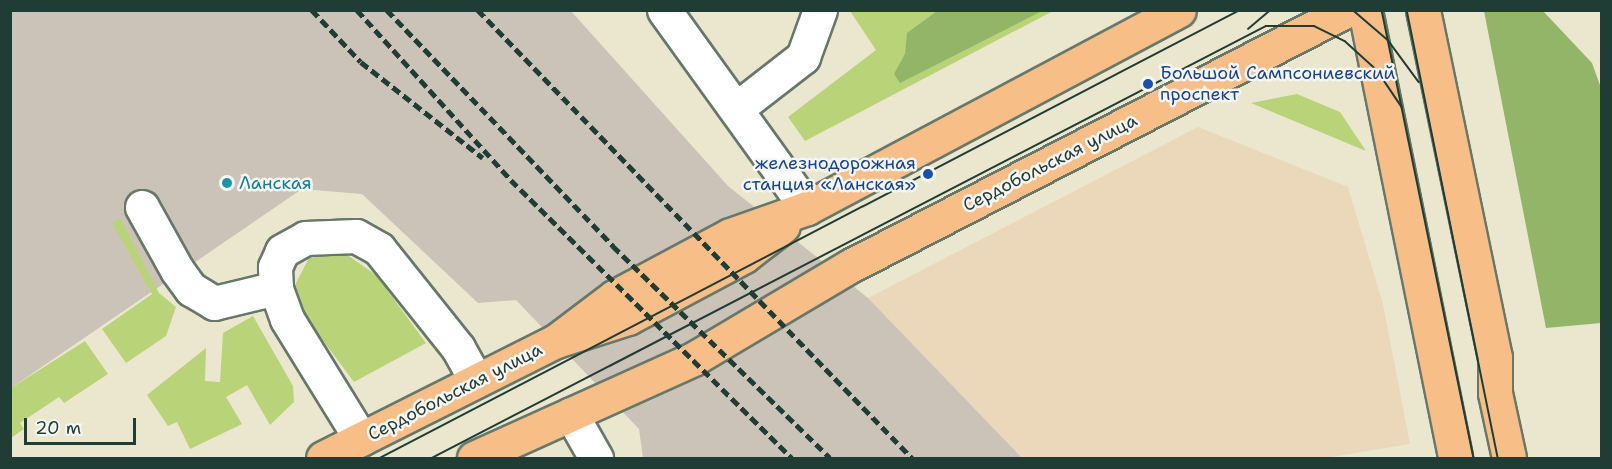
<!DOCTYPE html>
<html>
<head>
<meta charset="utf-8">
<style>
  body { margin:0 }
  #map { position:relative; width:1612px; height:469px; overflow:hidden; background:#ebe7cf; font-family:"Shantell Sans",sans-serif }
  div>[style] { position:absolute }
  .built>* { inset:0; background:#ebd8ba }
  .industrial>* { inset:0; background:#cbc3b8 }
  .green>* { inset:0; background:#b9d378 }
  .forest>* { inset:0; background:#92b568 }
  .roads { filter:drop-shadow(2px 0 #66786a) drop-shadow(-2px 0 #66786a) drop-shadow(0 2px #66786a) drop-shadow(0 -2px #66786a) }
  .minor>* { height:33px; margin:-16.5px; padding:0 16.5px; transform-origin:16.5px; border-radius:16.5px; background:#fff }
  .major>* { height:33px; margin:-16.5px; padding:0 16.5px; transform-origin:16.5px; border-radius:16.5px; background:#f7be87 }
  .tram>* { height:1.5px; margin:-0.75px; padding:0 0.75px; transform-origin:0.75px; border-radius:0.75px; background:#1f3d34 }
  .rail>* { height:4.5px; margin-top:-2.25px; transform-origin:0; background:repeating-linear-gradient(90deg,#1f3d34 0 9px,transparent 0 13.5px) }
  .dots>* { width:16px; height:16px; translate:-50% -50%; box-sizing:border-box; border:3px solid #f6f6f2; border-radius:50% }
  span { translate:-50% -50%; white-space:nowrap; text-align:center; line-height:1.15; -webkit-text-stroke:5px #f6f6f2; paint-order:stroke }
  .transit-label { font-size:18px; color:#164399 }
  .left { translate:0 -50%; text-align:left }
  .right { translate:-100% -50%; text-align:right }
  .street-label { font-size:18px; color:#1f3d34 }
  .culture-label { font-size:18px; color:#0d838f }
  .frame { position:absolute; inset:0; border:12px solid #1f3d34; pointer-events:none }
  .scale { position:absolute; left:24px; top:418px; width:112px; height:27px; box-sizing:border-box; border:3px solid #1f3d34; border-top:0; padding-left:8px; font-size:18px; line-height:21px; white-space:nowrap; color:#1f3d34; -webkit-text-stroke:4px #f6f6f2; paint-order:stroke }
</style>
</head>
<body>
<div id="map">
  <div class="built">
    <i style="clip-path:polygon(1198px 127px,1348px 187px,1383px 304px,1410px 444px,1326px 458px,1022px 458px,868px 298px)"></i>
  </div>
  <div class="industrial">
    <i style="clip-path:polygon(11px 11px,571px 11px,728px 186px,868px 298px,1022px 458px,643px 458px,639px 429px,516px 300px,478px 303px,362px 194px,302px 189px,11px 388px)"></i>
  </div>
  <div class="green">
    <i style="clip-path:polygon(850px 11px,1053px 11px,805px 141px,788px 117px,876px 50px)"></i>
    <i style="clip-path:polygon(1297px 94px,1340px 112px,1366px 151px,1251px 103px)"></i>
    <i style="clip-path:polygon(120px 218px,159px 293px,176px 307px,166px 336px,126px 363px,102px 329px,152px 294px,112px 223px)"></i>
    <i style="clip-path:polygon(343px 252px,376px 275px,426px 343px,354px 382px,304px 315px,295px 285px,309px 258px)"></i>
    <i style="clip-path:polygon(253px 316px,293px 386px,294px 402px,270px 425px,247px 385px,226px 397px,242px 424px,190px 449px,177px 422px,168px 426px,147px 395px,206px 348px,205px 381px,220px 382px,223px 333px)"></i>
    <i style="clip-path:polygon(85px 341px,108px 374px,64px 403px,59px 397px,20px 423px,24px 429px,11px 438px,11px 388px)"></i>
  </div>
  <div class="forest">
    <i style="clip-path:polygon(937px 11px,937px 10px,1042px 11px,900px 83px,894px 74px,905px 54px,907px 33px)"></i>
    <i style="clip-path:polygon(1484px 11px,1543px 11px,1592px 63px,1601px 88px,1601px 323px,1546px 328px)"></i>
  </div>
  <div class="roads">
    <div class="minor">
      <i style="left:664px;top:10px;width:244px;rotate:54.2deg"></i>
      <i style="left:736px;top:109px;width:85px;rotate:-37.8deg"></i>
      <i style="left:803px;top:57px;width:50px;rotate:-70.1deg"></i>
      <i style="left:142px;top:207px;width:72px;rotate:60.9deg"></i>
      <i style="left:177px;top:270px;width:24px;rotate:54deg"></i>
      <i style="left:191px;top:289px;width:27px;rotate:31deg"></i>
      <i style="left:214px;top:303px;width:64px;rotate:-13.6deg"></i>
      <i style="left:571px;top:414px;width:51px;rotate:60.4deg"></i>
      <i style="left:361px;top:439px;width:141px;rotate:-121.7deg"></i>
      <i style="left:287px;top:319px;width:33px;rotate:-110deg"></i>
      <i style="left:276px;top:288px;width:21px;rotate:-93deg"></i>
      <i style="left:275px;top:267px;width:17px;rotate:-66deg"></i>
      <i style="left:282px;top:251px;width:26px;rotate:-29deg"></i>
      <i style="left:305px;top:238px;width:51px;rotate:-2.2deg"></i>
      <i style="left:356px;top:236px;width:26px;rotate:29deg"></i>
      <i style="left:379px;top:249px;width:127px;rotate:51.4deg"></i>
      <i style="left:458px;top:348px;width:37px;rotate:61deg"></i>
    </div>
    <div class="major">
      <i style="left:1365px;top:10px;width:457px;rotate:78.6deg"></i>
      <i style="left:1423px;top:10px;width:354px;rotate:78.3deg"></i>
      <i style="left:1495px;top:357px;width:36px;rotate:90deg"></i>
      <i style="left:1495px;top:393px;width:66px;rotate:77.8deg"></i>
      <i style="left:556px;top:341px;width:73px;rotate:-37.2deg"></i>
      <i style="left:614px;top:297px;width:132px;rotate:-28.1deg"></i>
      <i style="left:730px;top:235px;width:82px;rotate:-19.3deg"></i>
      <i style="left:807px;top:208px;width:421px;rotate:-28deg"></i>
      <i style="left:323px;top:458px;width:261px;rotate:-26.7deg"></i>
      <i style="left:556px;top:341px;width:76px;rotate:-17.7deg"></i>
      <i style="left:628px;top:318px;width:132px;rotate:-28.1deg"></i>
      <i style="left:744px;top:256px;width:49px;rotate:-37.6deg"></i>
      <i style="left:474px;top:458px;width:243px;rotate:-24.3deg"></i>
      <i style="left:695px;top:358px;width:180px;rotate:-30.7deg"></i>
      <i style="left:850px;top:266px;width:559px;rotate:-27.25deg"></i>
    </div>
  </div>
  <div class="tram">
    <i style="left:1353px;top:10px;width:46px;rotate:40.6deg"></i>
    <i style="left:1388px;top:40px;width:52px;rotate:53.6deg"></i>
    <i style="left:1382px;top:10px;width:457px;rotate:78.4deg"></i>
    <i style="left:1407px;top:10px;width:457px;rotate:78.5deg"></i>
    <i style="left:1248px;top:29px;width:30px;rotate:-40deg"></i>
    <i style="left:380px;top:458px;width:970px;rotate:-27.52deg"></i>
    <i style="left:432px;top:458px;width:939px;rotate:-27.38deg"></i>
    <i style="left:1266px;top:26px;width:48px"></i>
    <i style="left:1314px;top:26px;width:34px;rotate:26deg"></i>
    <i style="left:1345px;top:41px;width:43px;rotate:42.2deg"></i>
    <i style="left:1377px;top:70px;width:45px;rotate:56deg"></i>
  </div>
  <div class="rail">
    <i style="left:312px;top:10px;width:71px;rotate:46.7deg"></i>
    <i style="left:361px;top:62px;width:155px;rotate:38.2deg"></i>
    <i style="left:357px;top:10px;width:229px;rotate:47.8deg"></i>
    <i style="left:511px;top:180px;width:395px;rotate:44.7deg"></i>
    <i style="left:387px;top:10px;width:327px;rotate:46.2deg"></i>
    <i style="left:613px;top:246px;width:303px;rotate:44.3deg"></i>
    <i style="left:478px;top:10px;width:624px;rotate:45.91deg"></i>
  </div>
  <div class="dots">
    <i style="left:1148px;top:84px;background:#1a4fb4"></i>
    <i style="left:928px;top:174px;background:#1a4fb4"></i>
    <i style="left:227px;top:183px;background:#0f9aa8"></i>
  </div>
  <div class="transit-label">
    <span class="left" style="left:1160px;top:84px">Большой Сампсониевский<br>проспект</span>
    <span class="right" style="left:916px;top:174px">железнодорожная<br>станция «Ланская»</span>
  </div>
  <div class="street-label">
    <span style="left:1050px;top:163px;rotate:-27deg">Сердобольская улица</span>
    <span style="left:455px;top:392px;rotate:-27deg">Сердобольская улица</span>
  </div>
  <div class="culture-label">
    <span class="left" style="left:239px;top:183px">Ланская</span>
  </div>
  <div class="frame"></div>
  <div class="scale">20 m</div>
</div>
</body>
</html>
